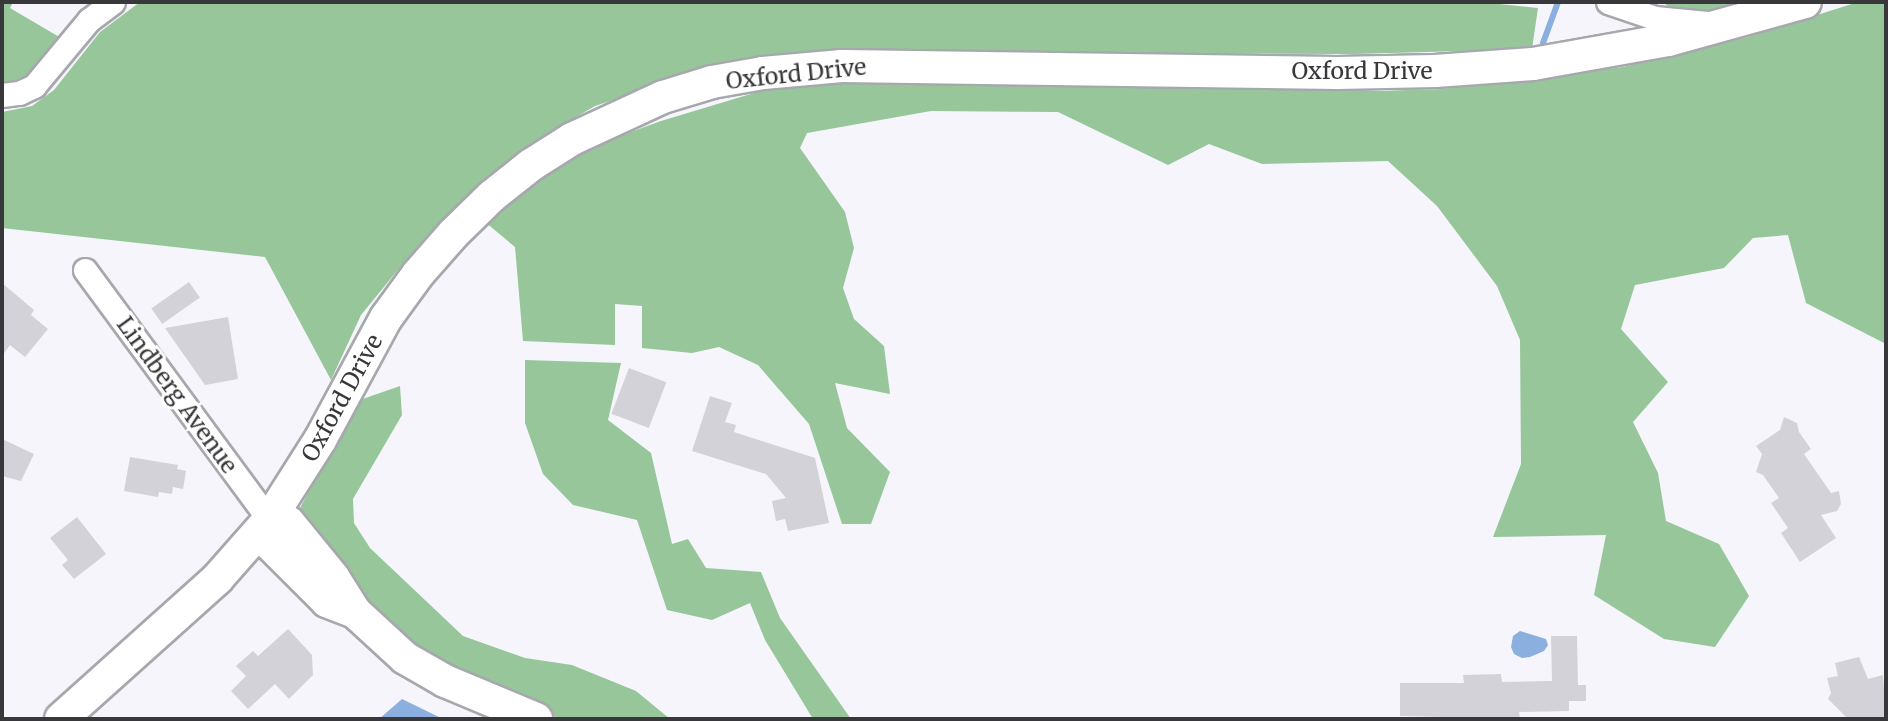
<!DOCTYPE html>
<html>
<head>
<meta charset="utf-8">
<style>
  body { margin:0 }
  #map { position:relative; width:1888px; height:721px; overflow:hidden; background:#f5f5fb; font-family:Merriweather,serif }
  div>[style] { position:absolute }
  .forest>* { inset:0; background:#96c69a }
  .water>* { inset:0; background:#8bb0e0 }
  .stream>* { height:6px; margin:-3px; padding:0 3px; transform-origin:3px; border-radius:3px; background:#8bb0e0 }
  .building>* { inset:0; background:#d2d2d8; transform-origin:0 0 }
  .roads { filter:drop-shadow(2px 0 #a7a8ad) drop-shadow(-2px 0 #a7a8ad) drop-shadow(0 2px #a7a8ad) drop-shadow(0 -2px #a7a8ad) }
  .street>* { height:23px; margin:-11.5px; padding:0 11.5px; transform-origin:11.5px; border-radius:11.5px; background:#fff }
  .secondary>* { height:32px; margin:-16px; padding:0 16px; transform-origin:16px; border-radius:16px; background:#fff }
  span { translate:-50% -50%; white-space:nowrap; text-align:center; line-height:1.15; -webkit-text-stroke:6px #fff; paint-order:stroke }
  .street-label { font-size:23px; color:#38383a }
  .frame { position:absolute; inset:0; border:4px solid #38383a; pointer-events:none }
</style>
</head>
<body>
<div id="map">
  <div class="forest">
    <i style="clip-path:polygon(2px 2px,13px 2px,10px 8px,61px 38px,41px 63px,25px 76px,11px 82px,2px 81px)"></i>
    <i style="clip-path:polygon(140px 2px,1479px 2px,1538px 8px,1532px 49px,1355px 54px,889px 52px,662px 84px,595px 106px,531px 143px,468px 195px,410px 255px,361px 315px,331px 380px,265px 257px,2px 228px,2px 112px,32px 106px,54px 90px,100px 32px)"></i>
    <i style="clip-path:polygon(1663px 2px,1752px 2px,1701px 17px,1672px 10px)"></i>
    <i style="clip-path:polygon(1858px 2px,1886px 2px,1886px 344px,1806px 303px,1788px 235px,1753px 238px,1724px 268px,1635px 285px,1621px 329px,1668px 382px,1633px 422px,1658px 473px,1666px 521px,1719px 544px,1749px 596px,1715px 647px,1664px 639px,1594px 595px,1606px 535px,1493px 537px,1521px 464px,1520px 340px,1497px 286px,1437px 206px,1388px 161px,1262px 164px,1209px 144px,1168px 165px,1058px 112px,931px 111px,807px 133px,800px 148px,845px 212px,854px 248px,843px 288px,854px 319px,884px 346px,890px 394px,835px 383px,847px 428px,890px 472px,871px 524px,842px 524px,809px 424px,758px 365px,719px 347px,692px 353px,642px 348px,642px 306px,615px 304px,615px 345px,523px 341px,515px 247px,485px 222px,530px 184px,581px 150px,661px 121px,791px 82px,863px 80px,1375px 91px,1442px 89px,1623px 67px,1748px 37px)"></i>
    <i style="clip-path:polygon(525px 360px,621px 363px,608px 420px,651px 453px,672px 544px,688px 539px,706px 568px,761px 572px,780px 618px,851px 719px,813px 719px,765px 640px,750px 603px,712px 620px,667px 610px,637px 520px,573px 505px,543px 474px,525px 423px)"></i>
    <i style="clip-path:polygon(400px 386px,402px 415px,353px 499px,354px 523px,370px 548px,463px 636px,525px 658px,572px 665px,636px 691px,670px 719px,561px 719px,470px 681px,421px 656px,345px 577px,317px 541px,300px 508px,357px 401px)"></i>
  </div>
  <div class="water">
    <i style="clip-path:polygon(1520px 631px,1546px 639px,1548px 645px,1544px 651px,1530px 657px,1522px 658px,1514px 654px,1511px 647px,1513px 636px)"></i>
    <i style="clip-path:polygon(402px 699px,443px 719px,379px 719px)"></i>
  </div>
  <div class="stream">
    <i style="left:1543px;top:43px;width:44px;rotate:-69.9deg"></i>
  </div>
  <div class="building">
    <i style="left:189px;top:282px;width:19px;height:46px;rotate:55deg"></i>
    <i style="clip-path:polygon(2px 283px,34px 310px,31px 315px,48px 329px,25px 357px,10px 345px,2px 356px)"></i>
    <i style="clip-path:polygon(228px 317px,238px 379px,205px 385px,165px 328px)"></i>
    <i style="left:629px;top:368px;width:40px;height:49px;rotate:21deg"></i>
    <i style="clip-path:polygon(710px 396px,732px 403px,725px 422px,736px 425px,734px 432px,815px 458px,829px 523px,788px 531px,785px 519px,776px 521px,772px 501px,786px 498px,766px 474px,692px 451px)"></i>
    <i style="clip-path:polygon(1784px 417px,1797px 423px,1799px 432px,1811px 449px,1804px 454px,1831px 493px,1839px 491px,1841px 504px,1837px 511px,1821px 515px,1836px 538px,1800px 562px,1781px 533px,1788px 528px,1771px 503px,1779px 498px,1763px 475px,1756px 472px,1762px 454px,1756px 446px,1780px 430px)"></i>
    <i style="clip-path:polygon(2px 439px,34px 454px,21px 481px,2px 476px)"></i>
    <i style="clip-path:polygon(130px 457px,178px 465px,177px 469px,186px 471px,183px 489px,173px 487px,172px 494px,159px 492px,158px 497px,124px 491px)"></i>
    <i style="clip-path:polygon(77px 517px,106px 554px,74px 579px,62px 565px,68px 560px,50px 538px)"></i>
    <i style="clip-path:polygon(288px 629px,312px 655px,313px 675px,289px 699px,275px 684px,248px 709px,231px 691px,246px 676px,236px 666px,253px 651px,258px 656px)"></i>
    <i style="clip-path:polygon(1551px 636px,1577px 636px,1578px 685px,1586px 685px,1586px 701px,1569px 701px,1569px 711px,1519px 712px,1520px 719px,1400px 716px,1400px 683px,1464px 683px,1463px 675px,1501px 674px,1502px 682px,1552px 681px)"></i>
    <i style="clip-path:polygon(1859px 657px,1868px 679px,1883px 675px,1886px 719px,1848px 719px,1828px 699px,1831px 693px,1827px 678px,1838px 676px,1835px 663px)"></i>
  </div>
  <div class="roads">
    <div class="street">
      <i style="left:1608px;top:2px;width:50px;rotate:18.8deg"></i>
      <i style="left:1655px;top:18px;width:52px;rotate:5.5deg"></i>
      <i style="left:2px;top:95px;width:17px;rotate:-7deg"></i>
      <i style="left:19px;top:93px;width:17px;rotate:-25deg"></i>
      <i style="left:34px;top:86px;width:86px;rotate:-50.2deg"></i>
      <i style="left:89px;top:20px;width:30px;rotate:-37deg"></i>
      <i style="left:85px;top:270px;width:310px;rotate:53.6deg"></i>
    </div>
    <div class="secondary">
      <i style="left:269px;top:520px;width:20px;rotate:9deg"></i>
      <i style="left:289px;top:523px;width:70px;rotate:50.8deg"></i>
      <i style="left:333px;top:577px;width:41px;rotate:57.8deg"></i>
      <i style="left:355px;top:612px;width:30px;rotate:-159deg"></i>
      <i style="left:327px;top:601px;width:79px;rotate:-135deg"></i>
      <i style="left:271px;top:545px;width:25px;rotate:-95deg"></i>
      <i style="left:355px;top:612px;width:68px;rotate:42.6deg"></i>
      <i style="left:405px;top:658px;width:46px;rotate:29.9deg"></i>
      <i style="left:445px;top:681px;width:99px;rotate:22.7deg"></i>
      <i style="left:61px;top:719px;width:210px;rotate:-41.9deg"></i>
      <i style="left:217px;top:579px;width:79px;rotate:-48.6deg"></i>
      <i style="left:269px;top:520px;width:95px;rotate:-57.5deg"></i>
      <i style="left:320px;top:440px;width:139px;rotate:-61.6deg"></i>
      <i style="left:386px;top:318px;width:54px;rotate:-54deg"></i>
      <i style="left:418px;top:274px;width:53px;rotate:-48.8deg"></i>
      <i style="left:453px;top:234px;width:54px;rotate:-44.3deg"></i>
      <i style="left:492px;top:196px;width:50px;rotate:-38.5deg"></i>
      <i style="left:531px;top:165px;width:49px;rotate:-32.4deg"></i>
      <i style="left:572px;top:139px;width:100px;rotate:-24.8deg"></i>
      <i style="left:663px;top:97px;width:51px;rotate:-17deg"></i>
      <i style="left:712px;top:82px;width:52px;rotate:-10deg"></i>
      <i style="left:763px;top:73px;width:79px;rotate:-5.1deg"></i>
      <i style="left:842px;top:66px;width:495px;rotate:0.8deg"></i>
      <i style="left:1337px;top:73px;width:98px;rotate:-1.2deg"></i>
      <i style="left:1435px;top:71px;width:98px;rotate:-4.1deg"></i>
      <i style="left:1533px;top:64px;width:137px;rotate:-10.1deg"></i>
      <i style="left:1668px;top:40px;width:142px;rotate:-15.5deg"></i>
    </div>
  </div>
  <div class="street-label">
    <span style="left:1362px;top:71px">Oxford Drive</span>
    <span style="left:796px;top:74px;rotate:-6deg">Oxford Drive</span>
    <span style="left:177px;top:395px;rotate:54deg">Lindberg Avenue</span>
    <span style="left:342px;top:398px;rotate:-61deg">Oxford Drive</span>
  </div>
  <div class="frame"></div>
</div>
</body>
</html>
